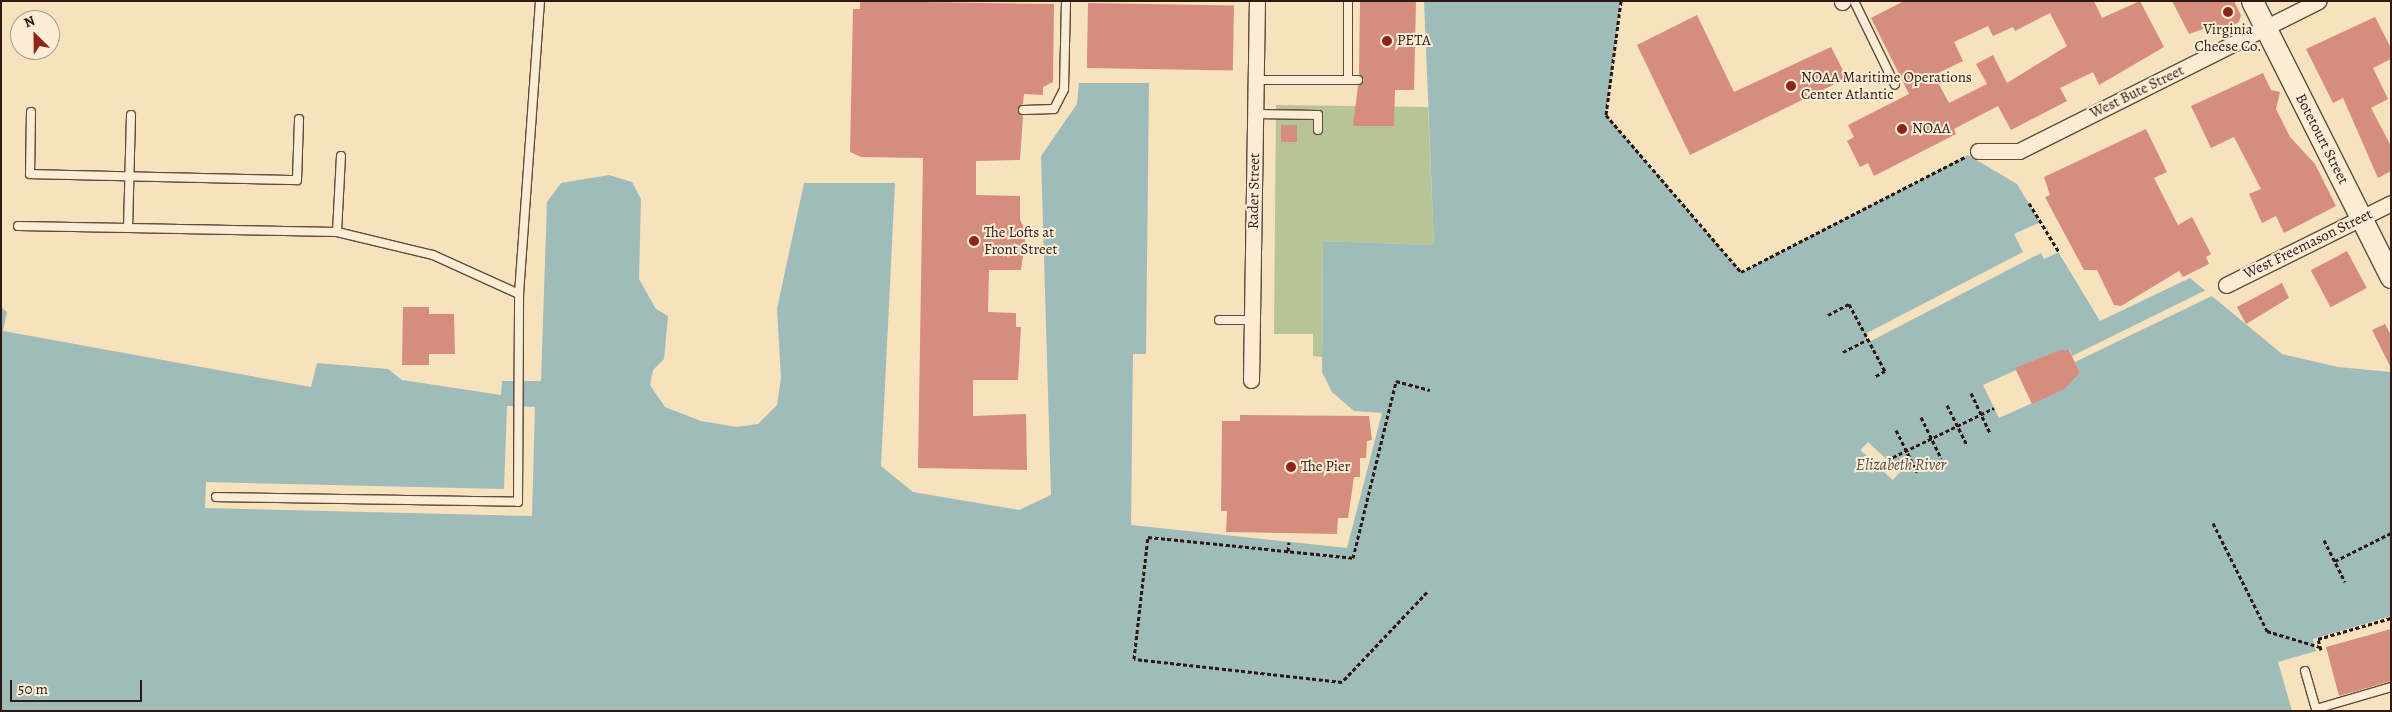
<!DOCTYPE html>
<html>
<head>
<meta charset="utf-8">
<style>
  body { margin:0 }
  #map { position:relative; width:2392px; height:712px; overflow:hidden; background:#f7e2be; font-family:Alegreya,serif }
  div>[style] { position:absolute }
  .green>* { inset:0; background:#b6c496 }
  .water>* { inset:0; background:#9fbcba }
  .pier>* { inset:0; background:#f7e2be; transform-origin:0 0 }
  .building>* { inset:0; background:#d68d7e; transform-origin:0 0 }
  .path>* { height:3px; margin-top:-1.5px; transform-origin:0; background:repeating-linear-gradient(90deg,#2d1912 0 4px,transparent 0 6.5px) }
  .roads { filter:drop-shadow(1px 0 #604b3d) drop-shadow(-1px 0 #604b3d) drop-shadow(0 1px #604b3d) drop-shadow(0 -1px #604b3d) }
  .lane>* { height:8px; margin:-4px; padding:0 4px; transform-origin:4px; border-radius:4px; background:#faecd5 }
  .street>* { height:15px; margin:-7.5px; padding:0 7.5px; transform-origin:7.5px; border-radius:7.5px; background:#faecd5 }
  .secondary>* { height:21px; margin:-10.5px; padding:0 10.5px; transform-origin:10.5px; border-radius:10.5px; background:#faecd5 }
  .dots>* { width:14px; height:14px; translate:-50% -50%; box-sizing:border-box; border:2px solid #faecd5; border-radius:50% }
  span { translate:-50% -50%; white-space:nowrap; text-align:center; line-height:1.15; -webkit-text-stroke:4px #faecd5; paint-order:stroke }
  .poi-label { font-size:15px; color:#2d1912 }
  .left { translate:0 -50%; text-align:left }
  .street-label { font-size:15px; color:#2d1912 }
  .water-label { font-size:16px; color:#55524d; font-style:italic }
  .frame { position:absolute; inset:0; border:2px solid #2d1912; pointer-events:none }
  .north { position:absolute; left:10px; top:10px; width:50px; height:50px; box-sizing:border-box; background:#faecd5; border:1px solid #a89887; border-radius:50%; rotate:337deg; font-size:14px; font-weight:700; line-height:20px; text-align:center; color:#2d1912 }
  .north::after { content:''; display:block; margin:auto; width:18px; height:22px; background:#8f2418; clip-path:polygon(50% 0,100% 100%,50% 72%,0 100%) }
  .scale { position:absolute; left:10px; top:680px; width:132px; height:22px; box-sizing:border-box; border:2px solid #2d1912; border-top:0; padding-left:6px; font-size:15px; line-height:18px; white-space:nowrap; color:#2d1912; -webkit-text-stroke:4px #faecd5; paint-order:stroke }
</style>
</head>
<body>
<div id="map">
  <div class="green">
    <i style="clip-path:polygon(1276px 105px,1428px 107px,1434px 245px,1323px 241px,1322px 357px,1313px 356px,1313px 334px,1274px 334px)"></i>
  </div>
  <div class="water">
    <i style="clip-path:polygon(1424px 1px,1621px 1px,1606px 115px,1741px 272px,1968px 155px,2017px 184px,2100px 321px,2190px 278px,2282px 354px,2338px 367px,2391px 372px,2391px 616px,2313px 639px,2316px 651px,2278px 662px,2292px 711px,1px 711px,1px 307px,7px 312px,3px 331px,311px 387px,317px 363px,388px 369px,402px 380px,501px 395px,502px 381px,541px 381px,547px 202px,561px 183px,609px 175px,632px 182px,641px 199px,639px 279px,656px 309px,668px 316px,664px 359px,653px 370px,650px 385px,665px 407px,701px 421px,737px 427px,758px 424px,777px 405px,781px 378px,777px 309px,804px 183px,895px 183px,881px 466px,913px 492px,1019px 510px,1051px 495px,1041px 156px,1077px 104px,1079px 83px,1149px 83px,1146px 354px,1133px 354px,1131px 525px,1347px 548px,1382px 413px,1354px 411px,1332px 392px,1322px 372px,1323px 241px,1434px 245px)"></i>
  </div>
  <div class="pier">
    <i style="clip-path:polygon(2041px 222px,2059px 252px,2044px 259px,2041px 253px,1869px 342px,1865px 334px,2023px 252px,2014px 234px)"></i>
    <i style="clip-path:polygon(2206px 290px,2212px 296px,2075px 362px,2080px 373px,2063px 389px,1999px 418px,1983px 385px,2043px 358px,2045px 362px,2070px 350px,2072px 356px)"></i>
    <i style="clip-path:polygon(507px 406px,535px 407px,532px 516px,205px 508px,206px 482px,504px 489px)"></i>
    <i style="left:1868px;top:442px;width:44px;height:11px;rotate:43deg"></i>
  </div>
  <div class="building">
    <i style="clip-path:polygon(860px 1px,1054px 4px,1053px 82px,1043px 87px,1043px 95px,1024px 94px,1023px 104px,1018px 108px,1023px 116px,1020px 160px,976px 161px,976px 195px,1020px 196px,1020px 219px,1026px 233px,1021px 270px,989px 270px,988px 312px,1016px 313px,1016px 327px,1021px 327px,1018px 380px,973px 380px,973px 416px,1026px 414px,1027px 470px,918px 468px,923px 158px,861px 157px,850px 152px,853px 9px,860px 9px)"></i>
    <i style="clip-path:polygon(1360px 1px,1416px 1px,1414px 90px,1395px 90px,1394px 126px,1353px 126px,1358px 86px,1364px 80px,1359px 74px)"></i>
    <i style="clip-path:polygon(evenodd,1904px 1px,2094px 1px,2102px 18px,2140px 1px,2164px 47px,2099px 85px,2093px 72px,2060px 88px,2067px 101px,2011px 130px,1998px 106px,1954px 129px,1956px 134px,1874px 176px,1868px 163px,1860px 167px,1847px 141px,1854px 137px,1848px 125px,1909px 94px,1871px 18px,1904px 1px,2050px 13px,2067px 46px,2007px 83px,1993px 55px,1976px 64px,1987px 84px,1949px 103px,1934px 75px,1963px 61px,1954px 42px,1988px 26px,1993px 36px,2013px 27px,2015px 31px,2050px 13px)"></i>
    <i style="clip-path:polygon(2172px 1px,2234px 1px,2241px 15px,2239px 22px,2215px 34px,2211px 26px,2189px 34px)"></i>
    <i style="left:1088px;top:3px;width:146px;height:65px;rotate:1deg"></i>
    <i style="clip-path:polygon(1697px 15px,1734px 92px,1831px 47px,1847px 78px,1690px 155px,1637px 45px)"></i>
    <i style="clip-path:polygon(2375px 17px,2391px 48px,2391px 59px,2373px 68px,2388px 99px,2371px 108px,2391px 146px,2391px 171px,2378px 178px,2343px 98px,2333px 103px,2306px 49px)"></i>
    <i style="clip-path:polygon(2263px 73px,2271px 90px,2280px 92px,2276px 109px,2290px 137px,2315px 164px,2336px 206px,2284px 233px,2276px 216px,2262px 223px,2249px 194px,2261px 189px,2234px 137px,2211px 148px,2191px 106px)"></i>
    <i style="left:1281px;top:125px;width:16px;height:17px"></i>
    <i style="clip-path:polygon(2146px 129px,2167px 172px,2154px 178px,2178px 225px,2192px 217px,2211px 254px,2206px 257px,2209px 264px,2183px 277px,2179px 271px,2121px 306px,2114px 305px,2097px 270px,2084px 270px,2045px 197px,2050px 195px,2044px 177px)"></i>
    <i style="left:2347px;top:251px;width:42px;height:41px;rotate:62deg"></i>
    <i style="clip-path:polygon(2282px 283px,2289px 298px,2246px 324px,2237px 307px)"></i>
    <i style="clip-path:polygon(403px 307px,429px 307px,429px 314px,454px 314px,455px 354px,429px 354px,429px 365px,402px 365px)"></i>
    <i style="clip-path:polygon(2385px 324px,2391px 335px,2391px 368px,2372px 330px)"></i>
    <i style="clip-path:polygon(2061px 350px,2069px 350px,2080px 373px,2064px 389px,2032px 404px,2015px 368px)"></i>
    <i style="clip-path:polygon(1240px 415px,1369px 416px,1372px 440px,1367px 441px,1366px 458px,1360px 458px,1360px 477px,1354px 477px,1348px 518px,1338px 518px,1337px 534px,1226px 532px,1227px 511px,1221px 511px,1222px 421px,1240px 421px)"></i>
    <i style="clip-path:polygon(2391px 629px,2391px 681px,2339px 696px,2326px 647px)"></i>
  </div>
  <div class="path">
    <i style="left:1621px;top:1px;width:115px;rotate:97.5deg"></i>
    <i style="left:1606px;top:115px;width:207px;rotate:49.3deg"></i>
    <i style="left:1741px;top:272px;width:252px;rotate:-27.2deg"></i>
    <i style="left:2029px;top:203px;width:57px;rotate:58.5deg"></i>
    <i style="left:1828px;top:315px;width:24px;rotate:-28deg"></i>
    <i style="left:1849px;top:304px;width:76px;rotate:61.8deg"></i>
    <i style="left:1885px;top:371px;width:13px;rotate:151deg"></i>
    <i style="left:1843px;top:352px;width:28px;rotate:-27deg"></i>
    <i style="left:1971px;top:393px;width:44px;rotate:64.6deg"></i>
    <i style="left:1947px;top:405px;width:45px;rotate:63.4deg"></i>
    <i style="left:1921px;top:417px;width:46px;rotate:64deg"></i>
    <i style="left:1896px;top:430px;width:47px;rotate:63.4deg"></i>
    <i style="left:1887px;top:460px;width:119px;rotate:-25.9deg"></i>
    <i style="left:2213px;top:523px;width:121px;rotate:63.4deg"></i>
    <i style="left:2267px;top:631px;width:55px;rotate:16.8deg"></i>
    <i style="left:2324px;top:540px;width:47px;rotate:63.4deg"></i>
    <i style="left:1288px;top:551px;width:9px;rotate:-84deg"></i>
    <i style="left:2335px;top:561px;width:63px;rotate:-26.6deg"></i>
    <i style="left:1427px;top:592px;width:124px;rotate:133.4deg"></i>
    <i style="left:1342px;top:682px;width:209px;rotate:-173.7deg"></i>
    <i style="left:1134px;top:659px;width:123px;rotate:-83.5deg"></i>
    <i style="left:1148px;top:537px;width:206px;rotate:5.8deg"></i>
    <i style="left:1353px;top:558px;width:182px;rotate:-76.3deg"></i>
    <i style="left:1396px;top:381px;width:35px;rotate:15deg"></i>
    <i style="left:2321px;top:650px;width:11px;rotate:-105deg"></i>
    <i style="left:2318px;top:639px;width:76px;rotate:-16deg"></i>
  </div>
  <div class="roads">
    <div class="lane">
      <i style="left:1854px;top:1px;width:93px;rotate:64deg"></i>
      <i style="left:1256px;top:80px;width:92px"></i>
      <i style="left:1348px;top:80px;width:79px;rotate:-90deg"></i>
      <i style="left:1348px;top:80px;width:10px"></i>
      <i style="left:1023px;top:110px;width:31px;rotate:-2deg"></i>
      <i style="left:1054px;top:109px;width:22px;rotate:-63deg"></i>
      <i style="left:1064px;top:89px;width:88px;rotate:-88.7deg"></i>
      <i style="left:31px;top:112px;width:62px;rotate:90.9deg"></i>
      <i style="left:30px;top:174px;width:267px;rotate:1.3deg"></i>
      <i style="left:297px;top:180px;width:61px;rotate:-88.1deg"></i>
      <i style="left:1256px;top:114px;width:62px;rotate:0.9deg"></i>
      <i style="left:1318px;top:115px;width:15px;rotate:90deg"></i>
      <i style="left:131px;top:115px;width:113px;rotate:91.5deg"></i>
      <i style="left:128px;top:228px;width:209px;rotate:1.1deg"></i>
      <i style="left:337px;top:232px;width:76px;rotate:-87deg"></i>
      <i style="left:18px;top:226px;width:110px;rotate:1deg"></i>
      <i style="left:337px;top:232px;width:99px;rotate:13.5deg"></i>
      <i style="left:433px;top:255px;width:94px;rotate:24.4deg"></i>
      <i style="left:1219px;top:320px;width:33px"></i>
      <i style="left:216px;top:497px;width:302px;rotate:0.9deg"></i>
      <i style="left:518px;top:502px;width:208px;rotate:-89.7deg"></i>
      <i style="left:519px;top:294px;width:294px;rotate:-85.9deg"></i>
      <i style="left:2305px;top:671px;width:40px;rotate:74deg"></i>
      <i style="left:2316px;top:709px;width:78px;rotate:-16.3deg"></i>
    </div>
    <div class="street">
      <i style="left:1842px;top:2px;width:1px;rotate:-45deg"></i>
      <i style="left:1978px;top:151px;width:41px"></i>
      <i style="left:2019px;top:151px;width:335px;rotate:-26.6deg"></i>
      <i style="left:2226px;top:285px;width:184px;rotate:-26.4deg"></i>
      <i style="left:1251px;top:380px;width:379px;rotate:-89.1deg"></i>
    </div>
    <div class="secondary">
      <i style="left:2252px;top:1px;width:309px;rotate:63.3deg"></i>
    </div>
  </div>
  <div class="dots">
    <i style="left:2228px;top:12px;background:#8f2418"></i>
    <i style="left:1387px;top:41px;background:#8f2418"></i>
    <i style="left:1791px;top:86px;background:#8f2418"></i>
    <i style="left:1902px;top:129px;background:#8f2418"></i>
    <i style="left:974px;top:241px;background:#8f2418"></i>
    <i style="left:1291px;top:467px;background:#8f2418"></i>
  </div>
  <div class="poi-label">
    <span style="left:2228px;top:38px">Virginia<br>Cheese Co.</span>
    <span class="left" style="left:1397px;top:41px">PETA</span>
    <span class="left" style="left:1801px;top:86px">NOAA Maritime Operations<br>Center Atlantic</span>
    <span class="left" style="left:1912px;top:129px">NOAA</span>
    <span class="left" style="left:984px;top:241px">The Lofts at<br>Front Street</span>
    <span class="left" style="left:1301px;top:467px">The Pier</span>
  </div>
  <div class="street-label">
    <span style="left:2137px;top:92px;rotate:-26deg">West Bute Street</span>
    <span style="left:2322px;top:139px;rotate:63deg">Botetourt Street</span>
    <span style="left:1254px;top:191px;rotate:-89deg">Rader Street</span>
    <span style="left:2308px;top:244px;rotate:-26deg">West Freemason Street</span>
  </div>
  <div class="water-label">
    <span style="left:1901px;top:465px">Elizabeth River</span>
  </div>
  <div class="frame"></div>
  <div class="north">N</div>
  <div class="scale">50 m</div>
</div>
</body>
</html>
